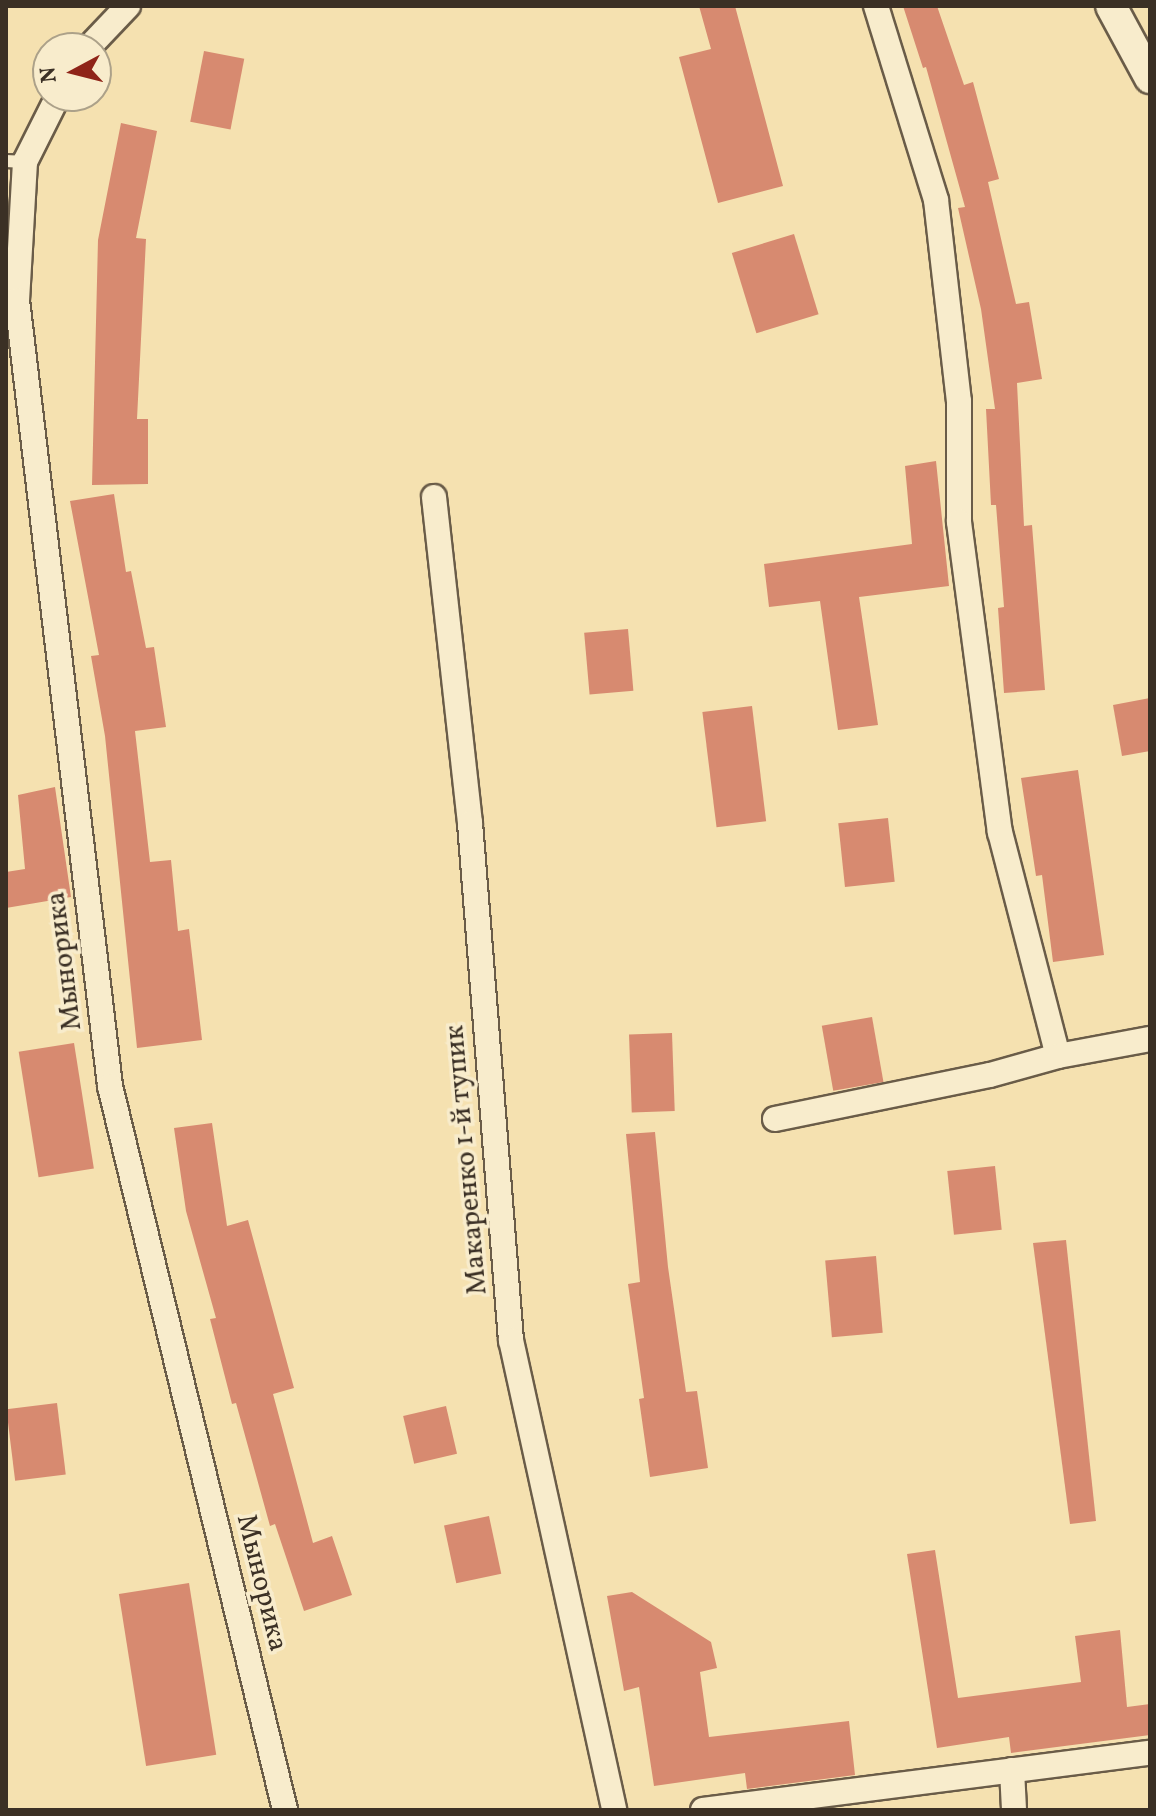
<!DOCTYPE html>
<html>
<head>
<meta charset="utf-8">
<style>
  body { margin:0 }
  #map { position:relative; width:1156px; height:1816px; overflow:hidden; background:#f5e1b0; font-family:Vollkorn,serif }
  div>[style] { position:absolute }
  .building>* { inset:0; background:#d78a70; transform-origin:0 0 }
  .roads { filter:drop-shadow(2px 0 #6a5c48) drop-shadow(-2px 0 #6a5c48) drop-shadow(0 2px #6a5c48) drop-shadow(0 -2px #6a5c48) }
  .service>* { height:12px; margin:-6px; padding:0 6px; transform-origin:6px; border-radius:6px; background:#f8eccc }
  .minor>* { height:24px; margin:-12px; padding:0 12px; transform-origin:12px; border-radius:12px; background:#f8eccc }
  .tertiary>* { height:30px; margin:-15px; padding:0 15px; transform-origin:15px; border-radius:15px; background:#f8eccc }
  span { translate:-50% -50%; white-space:nowrap; text-align:center; line-height:1.15; -webkit-text-stroke:7px #f8eccc; paint-order:stroke }
  .street-label { font-size:28px; color:#3b3025 }
  .frame { position:absolute; inset:0; border:8px solid #3b3025; pointer-events:none }
  .north { position:absolute; left:32px; top:32px; width:80px; height:80px; box-sizing:border-box; background:#f8eccc; border:2px solid #aca189; border-radius:50%; rotate:263deg; font-size:22px; font-weight:700; line-height:32px; text-align:center; color:#3b3025 }
  .north::after { content:''; display:block; margin:auto; width:28px; height:36px; background:#8f2418; clip-path:polygon(50% 0,100% 100%,50% 72%,0 100%) }
</style>
</head>
<body>
<div id="map">
  <div class="building">
    <i style="clip-path:polygon(699px 6px,735px 6px,783px 186px,718px 203px,679px 57px,711px 49px)"></i>
    <i style="clip-path:polygon(903px 6px,937px 6px,964px 85px,973px 82px,999px 179px,988px 182px,1016px 304px,1029px 302px,1042px 379px,1017px 383px,1024px 526px,1032px 525px,1045px 690px,1004px 693px,998px 608px,1004px 607px,996px 505px,991px 505px,986px 409px,995px 409px,981px 309px,958px 208px,965px 207px,926px 67px,923px 68px)"></i>
    <i style="left:204px;top:51px;width:41px;height:72px;rotate:11deg"></i>
    <i style="clip-path:polygon(121px 123px,157px 131px,136px 238px,146px 239px,137px 419px,148px 419px,148px 484px,92px 485px,98px 240px)"></i>
    <i style="left:794px;top:234px;width:84px;height:65px;rotate:73deg"></i>
    <i style="clip-path:polygon(936px 461px,949px 586px,859px 597px,878px 725px,838px 730px,820px 601px,769px 607px,764px 564px,912px 544px,905px 466px)"></i>
    <i style="clip-path:polygon(114px 494px,126px 572px,131px 571px,146px 648px,154px 647px,166px 727px,135px 731px,150px 862px,171px 860px,178px 931px,189px 929px,202px 1040px,137px 1048px,105px 736px,91px 656px,99px 655px,70px 501px)"></i>
    <i style="left:628px;top:629px;width:62px;height:44px;rotate:85deg"></i>
    <i style="clip-path:polygon(1150px 698px,1150px 751px,1122px 756px,1113px 705px)"></i>
    <i style="left:752px;top:706px;width:116px;height:50px;rotate:83deg"></i>
    <i style="clip-path:polygon(1078px 770px,1104px 955px,1053px 962px,1042px 875px,1036px 876px,1021px 778px)"></i>
    <i style="clip-path:polygon(55px 787px,71px 897px,6px 908px,6px 872px,25px 869px,18px 795px)"></i>
    <i style="left:888px;top:818px;width:64px;height:50px;rotate:84deg"></i>
    <i style="left:872px;top:1017px;width:66px;height:51px;rotate:80deg"></i>
    <i style="left:672px;top:1033px;width:78px;height:43px;rotate:88deg"></i>
    <i style="left:74px;top:1043px;width:127px;height:56px;rotate:81deg"></i>
    <i style="clip-path:polygon(212px 1123px,227px 1226px,248px 1220px,294px 1388px,273px 1394px,313px 1543px,332px 1536px,352px 1595px,304px 1611px,275px 1524px,270px 1526px,236px 1403px,232px 1404px,210px 1319px,216px 1318px,186px 1211px,174px 1128px)"></i>
    <i style="clip-path:polygon(655px 1132px,668px 1267px,686px 1392px,697px 1391px,708px 1468px,650px 1477px,639px 1399px,644px 1398px,628px 1284px,640px 1282px,626px 1134px)"></i>
    <i style="left:995px;top:1166px;width:64px;height:48px;rotate:84deg"></i>
    <i style="clip-path:polygon(1066px 1240px,1096px 1521px,1070px 1524px,1033px 1243px)"></i>
    <i style="left:876px;top:1256px;width:77px;height:51px;rotate:85deg"></i>
    <i style="left:57px;top:1403px;width:72px;height:51px;rotate:83deg"></i>
    <i style="left:446px;top:1406px;width:49px;height:44px;rotate:77deg"></i>
    <i style="left:489px;top:1516px;width:59px;height:46px;rotate:78deg"></i>
    <i style="clip-path:polygon(935px 1550px,958px 1698px,1081px 1682px,1075px 1636px,1120px 1630px,1127px 1707px,1150px 1704px,1150px 1735px,1011px 1753px,1009px 1737px,937px 1748px,907px 1554px)"></i>
    <i style="left:189px;top:1583px;width:174px;height:71px;rotate:81deg"></i>
    <i style="clip-path:polygon(632px 1592px,711px 1642px,717px 1668px,700px 1672px,709px 1737px,849px 1721px,855px 1775px,747px 1789px,745px 1773px,654px 1786px,639px 1687px,624px 1691px,607px 1596px)"></i>
  </div>
  <div class="roads">
    <div class="service">
      <i style="left:6px;top:161px;width:19px;rotate:3deg"></i>
    </div>
    <div class="minor">
      <i style="left:876px;top:6px;width:203px;rotate:72.8deg"></i>
      <i style="left:936px;top:200px;width:202px;rotate:83.5deg"></i>
      <i style="left:959px;top:401px;width:121px;rotate:90deg"></i>
      <i style="left:959px;top:522px;width:313px;rotate:82.5deg"></i>
      <i style="left:1000px;top:832px;width:231px;rotate:75.5deg"></i>
      <i style="left:88px;top:48px;width:58px;rotate:-46.4deg"></i>
      <i style="left:58px;top:96px;width:74px;rotate:116.6deg"></i>
      <i style="left:25px;top:162px;width:138px;rotate:93.3deg"></i>
      <i style="left:17px;top:300px;width:791px;rotate:83.25deg"></i>
      <i style="left:110px;top:1086px;width:745px;rotate:76.41deg"></i>
      <i style="left:434px;top:497px;width:328px;rotate:83.7deg"></i>
      <i style="left:470px;top:823px;width:519px;rotate:85.47deg"></i>
      <i style="left:511px;top:1340px;width:481px;rotate:77.6deg"></i>
      <i style="left:775px;top:1119px;width:219px;rotate:-11.6deg"></i>
      <i style="left:990px;top:1075px;width:71px;rotate:-15.6deg"></i>
      <i style="left:1058px;top:1056px;width:94px;rotate:-10.5deg"></i>
      <i style="left:1012px;top:1770px;width:40px;rotate:87.1deg"></i>
      <i style="left:703px;top:1810px;width:451px;rotate:-7.3deg"></i>
    </div>
    <div class="tertiary">
      <i style="left:1111px;top:6px;width:82px;rotate:61.6deg"></i>
    </div>
  </div>
  <div class="street-label">
    <span style="left:65px;top:961px;rotate:-97deg">Мынорика</span>
    <span style="left:467px;top:1160px;rotate:-95deg">Макаренко 1-й тупик</span>
    <span style="left:261px;top:1583px;rotate:76deg">Мынорика</span>
  </div>
  <div class="frame"></div>
  <div class="north">N</div>
</div>
</body>
</html>
